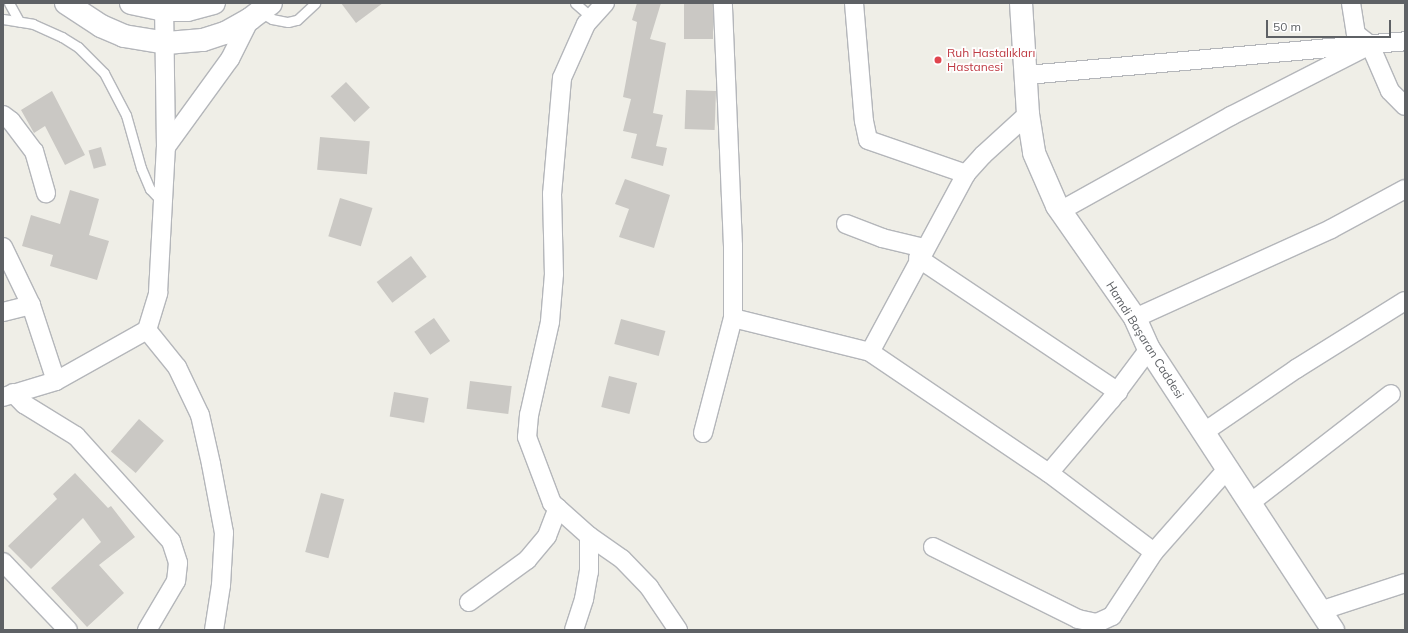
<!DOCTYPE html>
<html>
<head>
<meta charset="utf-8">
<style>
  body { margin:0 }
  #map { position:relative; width:1408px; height:633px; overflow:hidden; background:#efeee7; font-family:Mulish,sans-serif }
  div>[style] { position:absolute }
  .building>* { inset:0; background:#cac8c4; transform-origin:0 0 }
  .roads { filter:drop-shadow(1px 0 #b4b6ba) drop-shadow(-1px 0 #b4b6ba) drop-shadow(0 1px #b4b6ba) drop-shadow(0 -1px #b4b6ba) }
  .service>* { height:9px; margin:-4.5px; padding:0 4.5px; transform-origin:4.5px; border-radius:4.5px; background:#fff }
  .minor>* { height:18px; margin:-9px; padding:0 9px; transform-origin:9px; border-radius:9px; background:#fff }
  .tertiary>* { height:22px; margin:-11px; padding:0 11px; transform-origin:11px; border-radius:11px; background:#fff }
  .secondary>* { height:22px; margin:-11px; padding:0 11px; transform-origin:11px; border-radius:11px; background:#fff }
  .dots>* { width:11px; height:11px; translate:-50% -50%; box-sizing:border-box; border:2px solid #fff; border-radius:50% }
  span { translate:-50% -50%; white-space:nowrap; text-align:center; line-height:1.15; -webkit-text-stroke:3.5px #fff; paint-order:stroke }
  .health-label { font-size:12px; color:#be3a42 }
  .left { translate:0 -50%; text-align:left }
  .street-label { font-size:12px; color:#5e6165 }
  .frame { position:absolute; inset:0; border:4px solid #5e6165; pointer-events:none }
  .scale { position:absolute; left:1266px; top:20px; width:125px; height:18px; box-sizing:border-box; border:2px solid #5e6165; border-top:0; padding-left:5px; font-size:12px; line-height:14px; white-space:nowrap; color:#5e6165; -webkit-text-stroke:3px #fff; paint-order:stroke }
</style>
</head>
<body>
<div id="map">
  <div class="building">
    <i style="clip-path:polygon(341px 3px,383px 3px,356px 23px)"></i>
    <i style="clip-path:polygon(637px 3px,661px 3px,650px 39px,666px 43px,653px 113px,663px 115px,656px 146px,667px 148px,663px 166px,631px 158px,637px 134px,623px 131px,631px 99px,623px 97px,637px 22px,632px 20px)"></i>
    <i style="left:684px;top:3px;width:29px;height:36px"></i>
    <i style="left:346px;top:82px;width:35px;height:21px;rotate:47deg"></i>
    <i style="left:686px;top:90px;width:30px;height:39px;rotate:2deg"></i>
    <i style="clip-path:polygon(52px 91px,85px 155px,65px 165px,45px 126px,34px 133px,21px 110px)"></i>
    <i style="left:320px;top:137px;width:50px;height:33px;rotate:5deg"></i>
    <i style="left:101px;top:147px;width:19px;height:13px;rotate:74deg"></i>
    <i style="clip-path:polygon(625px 179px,670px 195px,654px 248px,619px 237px,629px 209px,615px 204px)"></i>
    <i style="clip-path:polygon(70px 190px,99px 199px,89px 235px,109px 241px,97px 280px,50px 266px,53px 255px,22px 246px,31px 215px,60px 224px)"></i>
    <i style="left:340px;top:198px;width:34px;height:40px;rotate:17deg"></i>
    <i style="left:411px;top:256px;width:26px;height:43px;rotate:53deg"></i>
    <i style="left:434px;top:318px;width:28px;height:24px;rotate:55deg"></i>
    <i style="left:621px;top:319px;width:46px;height:26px;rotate:15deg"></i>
    <i style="left:609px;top:376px;width:29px;height:32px;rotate:14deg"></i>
    <i style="left:470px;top:381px;width:42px;height:28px;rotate:7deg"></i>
    <i style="left:394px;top:392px;width:35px;height:25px;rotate:10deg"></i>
    <i style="left:139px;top:419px;width:33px;height:43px;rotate:41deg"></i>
    <i style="clip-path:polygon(75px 473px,108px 508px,111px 506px,135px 537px,99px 565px,124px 593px,87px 627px,51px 588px,101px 542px,83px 518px,31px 569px,8px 546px,57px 499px,53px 494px)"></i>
    <i style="left:321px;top:493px;width:24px;height:61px;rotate:15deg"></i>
  </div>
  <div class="roads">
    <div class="service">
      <i style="left:9px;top:3px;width:21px;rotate:61deg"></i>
      <i style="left:575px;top:3px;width:21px;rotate:41deg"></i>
      <i style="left:260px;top:12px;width:14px;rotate:30deg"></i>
      <i style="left:272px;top:19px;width:16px;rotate:11deg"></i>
      <i style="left:288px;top:22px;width:9px;rotate:-13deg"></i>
      <i style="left:297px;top:20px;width:25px;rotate:-43deg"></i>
      <i style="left:3px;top:19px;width:30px;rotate:9deg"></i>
      <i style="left:33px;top:24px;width:32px;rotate:24deg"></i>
      <i style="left:62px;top:37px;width:19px;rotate:32deg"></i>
      <i style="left:78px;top:47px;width:37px;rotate:45deg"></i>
      <i style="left:104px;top:73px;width:47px;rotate:62.4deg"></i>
      <i style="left:126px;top:115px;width:55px;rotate:74.2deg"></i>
      <i style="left:141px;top:168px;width:23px;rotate:67deg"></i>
      <i style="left:150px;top:189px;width:19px;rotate:47deg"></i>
    </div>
    <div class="minor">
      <i style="left:605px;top:3px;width:28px;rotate:132deg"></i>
      <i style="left:586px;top:24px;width:59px;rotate:114deg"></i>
      <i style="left:562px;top:78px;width:116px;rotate:94.9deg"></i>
      <i style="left:552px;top:194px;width:80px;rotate:88.6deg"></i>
      <i style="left:554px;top:274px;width:48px;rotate:94.8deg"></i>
      <i style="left:550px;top:322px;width:95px;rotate:102.7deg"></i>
      <i style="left:529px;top:415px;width:22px;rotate:95deg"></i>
      <i style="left:527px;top:437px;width:71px;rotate:69.3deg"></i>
      <i style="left:552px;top:503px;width:50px;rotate:41.7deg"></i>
      <i style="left:589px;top:536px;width:40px;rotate:34.9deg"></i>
      <i style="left:622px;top:559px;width:39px;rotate:46deg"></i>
      <i style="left:649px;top:587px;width:52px;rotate:56deg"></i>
      <i style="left:854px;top:3px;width:118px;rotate:85.2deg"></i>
      <i style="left:864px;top:121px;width:19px;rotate:78deg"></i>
      <i style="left:868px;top:140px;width:104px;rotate:19.1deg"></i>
      <i style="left:1351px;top:3px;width:31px;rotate:81deg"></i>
      <i style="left:1356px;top:34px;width:18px;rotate:38deg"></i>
      <i style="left:1370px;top:45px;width:50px;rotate:66.5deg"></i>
      <i style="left:1390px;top:91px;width:21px;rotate:45deg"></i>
      <i style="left:1027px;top:75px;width:380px;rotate:-5.1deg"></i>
      <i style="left:1028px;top:114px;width:61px;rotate:137.7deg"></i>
      <i style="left:983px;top:155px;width:25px;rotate:132deg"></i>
      <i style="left:966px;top:174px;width:202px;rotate:118.3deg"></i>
      <i style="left:870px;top:352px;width:216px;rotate:34.1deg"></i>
      <i style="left:1049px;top:473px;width:96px;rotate:-49.7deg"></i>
      <i style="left:1111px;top:400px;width:64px;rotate:-53.3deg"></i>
      <i style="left:3px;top:115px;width:10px;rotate:37deg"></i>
      <i style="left:11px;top:121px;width:38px;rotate:53deg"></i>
      <i style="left:34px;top:151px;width:44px;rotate:74.1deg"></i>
      <i style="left:166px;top:147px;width:109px;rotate:-54deg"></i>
      <i style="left:230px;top:59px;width:45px;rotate:-63.4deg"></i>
      <i style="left:1060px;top:211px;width:196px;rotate:-29.1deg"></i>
      <i style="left:1231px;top:116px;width:147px;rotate:-27.1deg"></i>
      <i style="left:846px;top:224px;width:39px;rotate:21deg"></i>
      <i style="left:882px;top:238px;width:43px;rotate:13.4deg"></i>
      <i style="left:3px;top:247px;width:64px;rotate:64.2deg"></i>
      <i style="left:31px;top:305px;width:80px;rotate:71.8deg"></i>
      <i style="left:918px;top:258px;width:241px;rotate:33.8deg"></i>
      <i style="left:3px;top:312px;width:29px;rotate:-14deg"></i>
      <i style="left:733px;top:318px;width:141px;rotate:13.9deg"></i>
      <i style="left:1135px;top:318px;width:215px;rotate:-24.4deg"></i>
      <i style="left:1331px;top:229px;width:84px;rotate:-28.4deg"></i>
      <i style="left:147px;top:330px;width:48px;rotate:51deg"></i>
      <i style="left:177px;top:367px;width:53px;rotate:64.4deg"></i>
      <i style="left:200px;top:415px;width:50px;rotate:77.3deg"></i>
      <i style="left:211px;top:464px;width:70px;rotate:79.3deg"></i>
      <i style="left:224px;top:533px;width:52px;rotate:93.3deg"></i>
      <i style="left:221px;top:585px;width:46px;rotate:98.8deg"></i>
      <i style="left:13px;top:393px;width:16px;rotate:45deg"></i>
      <i style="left:24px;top:404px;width:61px;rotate:31.6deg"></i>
      <i style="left:76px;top:436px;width:142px;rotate:47.9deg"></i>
      <i style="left:171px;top:541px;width:23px;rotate:72deg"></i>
      <i style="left:178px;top:563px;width:18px;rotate:96deg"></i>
      <i style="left:176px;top:581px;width:57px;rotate:120.6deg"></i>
      <i style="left:3px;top:397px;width:55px;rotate:-16.8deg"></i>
      <i style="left:56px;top:381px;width:104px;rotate:-29.3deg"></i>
      <i style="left:147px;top:330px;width:39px;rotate:-73deg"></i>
      <i style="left:158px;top:293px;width:146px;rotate:-86.9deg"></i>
      <i style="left:166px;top:147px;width:144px;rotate:-90.8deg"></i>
      <i style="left:1204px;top:432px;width:112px;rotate:-34.4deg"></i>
      <i style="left:1296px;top:369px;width:128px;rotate:-32deg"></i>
      <i style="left:703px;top:433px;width:119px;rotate:-75.4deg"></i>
      <i style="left:733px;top:318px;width:72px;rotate:-90deg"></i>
      <i style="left:733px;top:246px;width:243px;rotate:-92.4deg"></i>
      <i style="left:1049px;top:473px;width:131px;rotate:37deg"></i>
      <i style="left:1250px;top:503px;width:178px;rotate:-37.7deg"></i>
      <i style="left:933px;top:547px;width:162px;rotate:26.4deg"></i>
      <i style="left:1078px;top:619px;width:19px;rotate:12deg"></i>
      <i style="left:1097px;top:623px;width:17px;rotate:-25deg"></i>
      <i style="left:1112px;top:616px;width:77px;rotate:-56.7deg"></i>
      <i style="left:1154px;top:552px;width:112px;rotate:-48.6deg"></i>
      <i style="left:3px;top:562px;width:94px;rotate:46.3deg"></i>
      <i style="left:469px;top:602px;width:72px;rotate:-35.9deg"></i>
      <i style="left:527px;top:560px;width:31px;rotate:-50deg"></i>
      <i style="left:547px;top:536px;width:30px;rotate:-69deg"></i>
      <i style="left:1320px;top:611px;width:89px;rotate:-18.2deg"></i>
      <i style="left:574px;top:630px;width:33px;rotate:-72deg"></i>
      <i style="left:584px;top:599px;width:27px;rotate:-80deg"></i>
      <i style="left:589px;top:572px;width:36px;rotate:-90deg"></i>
    </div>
    <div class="tertiary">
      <i style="left:1021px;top:3px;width:111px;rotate:86.4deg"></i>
      <i style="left:1028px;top:114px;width:39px;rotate:81deg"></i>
      <i style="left:1034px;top:153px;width:58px;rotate:66.5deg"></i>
      <i style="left:1057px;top:206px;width:136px;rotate:55.1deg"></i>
      <i style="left:1135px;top:318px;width:34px;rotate:66deg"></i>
      <i style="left:1149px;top:349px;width:336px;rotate:56.8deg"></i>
    </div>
    <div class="secondary">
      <i style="left:66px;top:3px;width:42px;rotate:33.3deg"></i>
      <i style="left:101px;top:26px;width:25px;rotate:23deg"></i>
      <i style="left:124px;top:36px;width:44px;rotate:9.2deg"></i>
      <i style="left:167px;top:43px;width:36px;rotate:-5deg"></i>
      <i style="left:203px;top:40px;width:23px;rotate:-18deg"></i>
      <i style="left:225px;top:33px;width:29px;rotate:-29deg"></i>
      <i style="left:250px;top:19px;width:26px;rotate:-37deg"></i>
      <i style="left:131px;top:3px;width:35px;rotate:12deg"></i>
      <i style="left:165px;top:10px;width:22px"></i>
      <i style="left:187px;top:10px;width:28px;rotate:-15deg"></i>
    </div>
  </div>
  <div class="dots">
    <i style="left:938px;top:60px;background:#e0444e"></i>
  </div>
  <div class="health-label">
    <span class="left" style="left:947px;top:60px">Ruh Hastalıkları<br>Hastanesi</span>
  </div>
  <div class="street-label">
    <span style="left:1145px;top:340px;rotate:58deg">Hamdi Başaran Caddesi</span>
  </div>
  <div class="frame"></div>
  <div class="scale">50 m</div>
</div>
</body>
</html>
